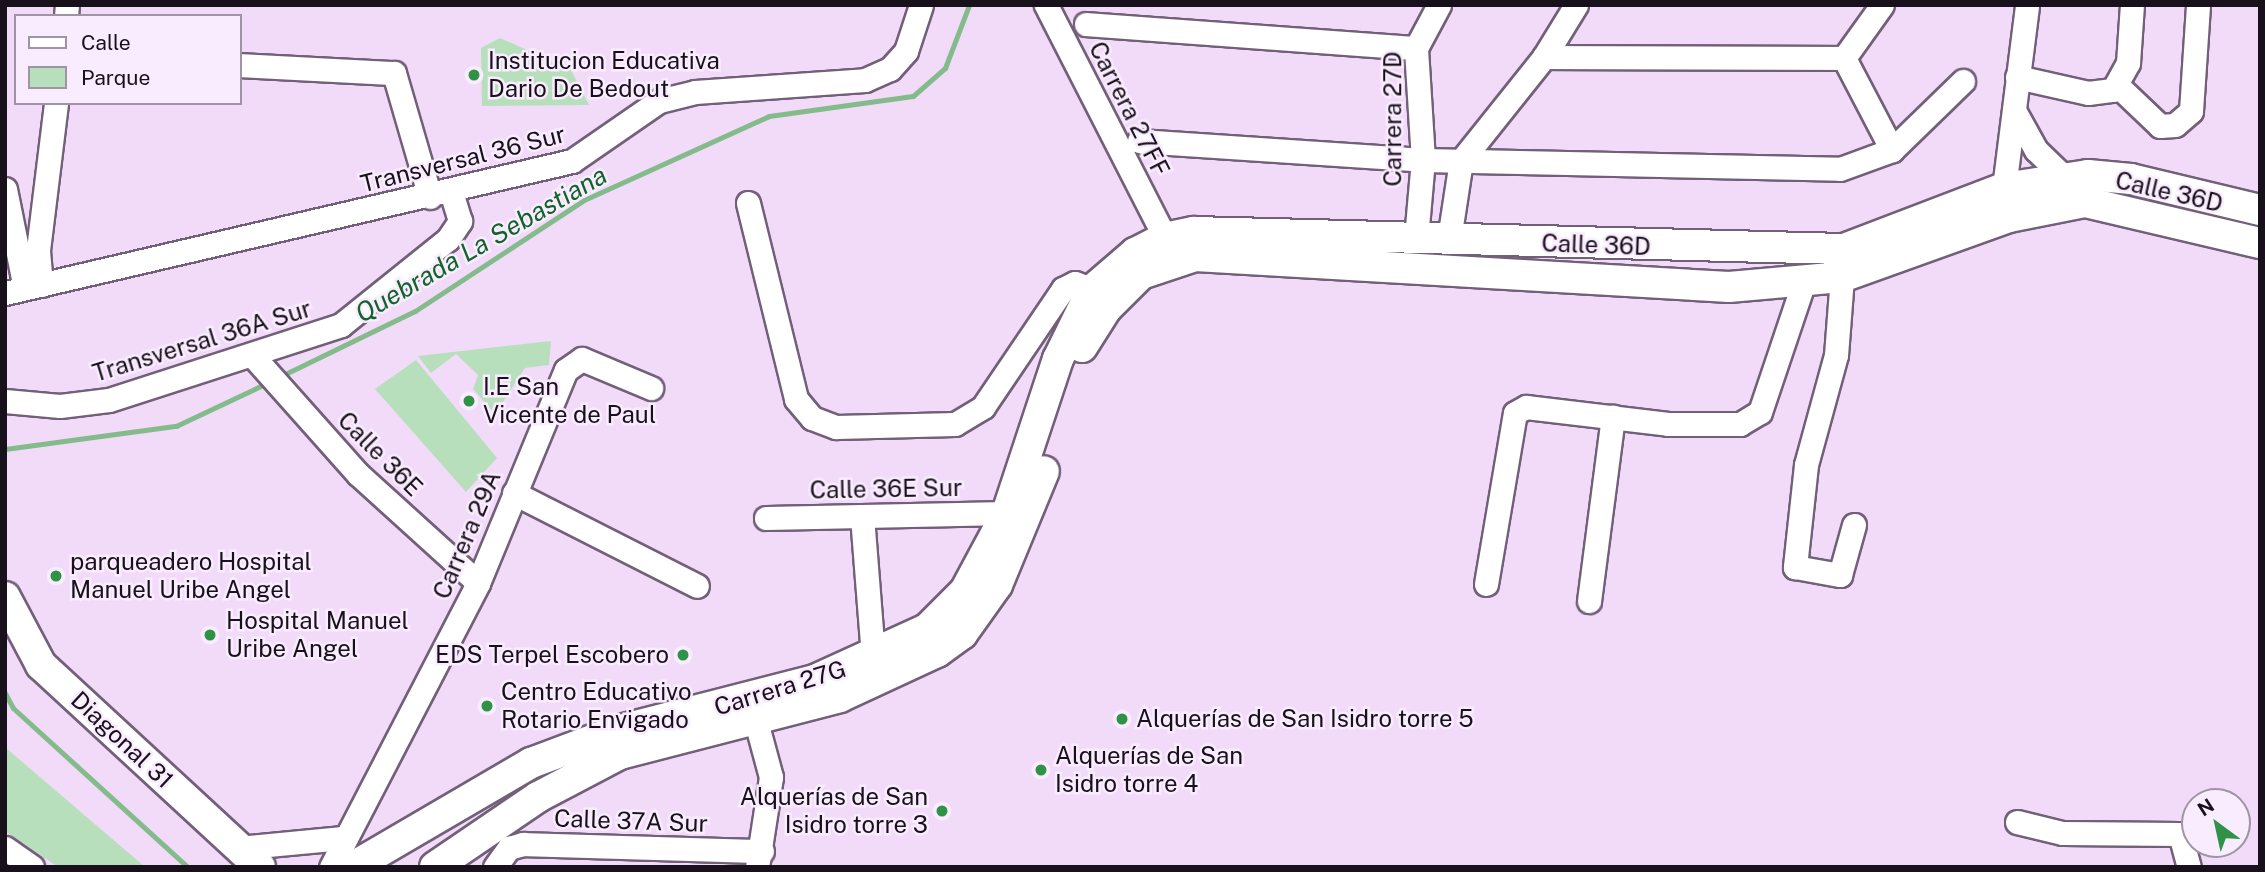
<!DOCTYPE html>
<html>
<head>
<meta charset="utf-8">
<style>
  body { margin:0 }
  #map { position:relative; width:2265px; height:872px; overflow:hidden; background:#f1dbf9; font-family:"Public Sans",sans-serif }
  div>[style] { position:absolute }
  .green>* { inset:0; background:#b8dfbc }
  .stream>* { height:5px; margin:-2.5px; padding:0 2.5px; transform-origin:2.5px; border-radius:2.5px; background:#84bb8b }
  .roads { filter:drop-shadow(2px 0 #726079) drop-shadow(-2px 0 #726079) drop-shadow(0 2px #726079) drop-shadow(0 -2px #726079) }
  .minor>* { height:23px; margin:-11.5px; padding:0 11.5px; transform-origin:11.5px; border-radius:11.5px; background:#fff }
  .major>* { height:30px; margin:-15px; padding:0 15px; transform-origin:15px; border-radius:15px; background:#fff }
  .dots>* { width:19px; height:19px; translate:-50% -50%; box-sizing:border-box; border:4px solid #f9ecfe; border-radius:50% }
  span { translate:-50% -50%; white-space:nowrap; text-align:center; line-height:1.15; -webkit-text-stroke:5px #f9ecfe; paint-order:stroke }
  .poi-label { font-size:24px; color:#18101a }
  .left { translate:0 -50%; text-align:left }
  .right { translate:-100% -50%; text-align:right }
  .street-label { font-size:24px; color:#18101a }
  .water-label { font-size:26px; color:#106429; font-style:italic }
  .frame { position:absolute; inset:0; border:7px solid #18101a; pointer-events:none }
  .legend { position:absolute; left:14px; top:14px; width:228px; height:91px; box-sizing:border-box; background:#f9ecfe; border:2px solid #9f94a3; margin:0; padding:9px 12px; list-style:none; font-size:21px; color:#18101a }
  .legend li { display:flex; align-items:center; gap:14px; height:35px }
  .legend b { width:35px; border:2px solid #9f94a3 }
  .north { position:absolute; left:2181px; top:788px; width:70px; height:70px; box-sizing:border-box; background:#f9ecfe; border:2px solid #9f94a3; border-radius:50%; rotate:327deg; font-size:19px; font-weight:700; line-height:28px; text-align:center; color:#18101a }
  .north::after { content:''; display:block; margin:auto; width:24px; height:32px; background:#2f9247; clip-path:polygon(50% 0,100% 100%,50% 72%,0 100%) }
</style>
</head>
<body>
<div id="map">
  <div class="green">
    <i style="clip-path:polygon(500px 38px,571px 70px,589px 105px,482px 106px,481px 48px)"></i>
    <i style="clip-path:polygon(551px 341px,549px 365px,525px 368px,495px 414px,473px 389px,478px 375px,456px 354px,431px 373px,418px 356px)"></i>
    <i style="clip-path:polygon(416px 360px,497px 458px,466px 492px,375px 389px)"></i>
    <i style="clip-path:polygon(6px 748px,145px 867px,58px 867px,5px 831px)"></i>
  </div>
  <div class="stream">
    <i style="left:279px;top:377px;width:151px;rotate:-25.9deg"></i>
    <i style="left:415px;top:311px;width:202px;rotate:-33.3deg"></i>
    <i style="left:584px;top:200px;width:203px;rotate:-24.4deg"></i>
    <i style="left:769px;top:116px;width:145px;rotate:-7.9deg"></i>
    <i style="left:913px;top:96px;width:43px;rotate:-41.2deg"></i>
    <i style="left:945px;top:68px;width:67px;rotate:-69.1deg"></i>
    <i style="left:5px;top:449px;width:173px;rotate:-7.7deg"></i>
    <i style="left:176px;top:426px;width:101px;rotate:-25.3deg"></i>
    <i style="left:5px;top:693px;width:17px;rotate:62deg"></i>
    <i style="left:13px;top:708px;width:236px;rotate:42.3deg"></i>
  </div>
  <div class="roads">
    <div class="minor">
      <i style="left:1046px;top:5px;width:262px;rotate:62.9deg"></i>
      <i style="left:66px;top:16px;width:11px;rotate:-85deg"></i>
      <i style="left:1086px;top:24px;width:331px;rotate:4.2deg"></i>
      <i style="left:1544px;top:57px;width:300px;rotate:0.2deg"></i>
      <i style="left:1844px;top:58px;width:104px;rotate:62.4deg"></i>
      <i style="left:1844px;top:58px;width:65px;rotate:-54.4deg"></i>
      <i style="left:240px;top:65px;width:154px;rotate:3deg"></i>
      <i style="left:394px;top:73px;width:129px;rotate:73.8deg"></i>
      <i style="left:2017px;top:77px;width:73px;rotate:12.7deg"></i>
      <i style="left:2088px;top:93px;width:25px;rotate:-7deg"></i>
      <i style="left:2113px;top:90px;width:31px;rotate:-61deg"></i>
      <i style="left:2128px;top:63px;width:58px;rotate:-86.1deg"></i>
      <i style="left:2118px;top:86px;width:58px;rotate:43.6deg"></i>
      <i style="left:2160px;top:126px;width:15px;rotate:-4deg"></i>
      <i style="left:2175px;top:125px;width:21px;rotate:-41deg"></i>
      <i style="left:2191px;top:111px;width:106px;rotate:-86.2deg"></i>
      <i style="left:2015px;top:112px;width:43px;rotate:61.1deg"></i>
      <i style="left:2036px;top:150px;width:39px;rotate:44deg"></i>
      <i style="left:1139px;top:141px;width:285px;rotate:3.8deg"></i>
      <i style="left:1423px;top:160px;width:417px;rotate:1.2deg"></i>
      <i style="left:1840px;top:169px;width:55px;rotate:-20.1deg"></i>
      <i style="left:1892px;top:150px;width:99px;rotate:-44.2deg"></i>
      <i style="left:2004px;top:188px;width:184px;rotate:-82.8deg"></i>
      <i style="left:5px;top:189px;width:101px;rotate:78.6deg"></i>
      <i style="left:748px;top:203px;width:202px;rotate:76.2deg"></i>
      <i style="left:796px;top:399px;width:25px;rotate:50deg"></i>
      <i style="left:812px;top:418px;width:26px;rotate:21deg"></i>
      <i style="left:836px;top:427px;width:119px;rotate:-1.4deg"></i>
      <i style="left:955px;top:424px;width:33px;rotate:-31deg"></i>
      <i style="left:983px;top:407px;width:143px;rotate:-55.9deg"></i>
      <i style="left:1063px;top:289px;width:13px;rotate:-27deg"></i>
      <i style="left:1075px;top:283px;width:18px;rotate:22deg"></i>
      <i style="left:1416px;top:238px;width:78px;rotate:-84.9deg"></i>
      <i style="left:1423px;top:160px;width:112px;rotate:-93.6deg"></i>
      <i style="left:1416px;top:48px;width:49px;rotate:-61.9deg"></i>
      <i style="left:1449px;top:239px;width:79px;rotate:-81.3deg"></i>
      <i style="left:1461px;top:161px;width:133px;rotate:-51.4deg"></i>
      <i style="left:1544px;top:57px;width:61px;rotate:-58.4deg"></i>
      <i style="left:1842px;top:277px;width:78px;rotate:94.4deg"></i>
      <i style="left:1836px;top:355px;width:114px;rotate:105.3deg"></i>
      <i style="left:1806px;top:465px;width:103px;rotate:96.2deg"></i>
      <i style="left:1795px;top:567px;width:46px;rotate:10.1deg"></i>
      <i style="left:1840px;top:575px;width:52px;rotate:-74.4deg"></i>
      <i style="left:41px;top:285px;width:35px;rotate:-95deg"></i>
      <i style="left:38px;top:250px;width:148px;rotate:-83deg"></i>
      <i style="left:5px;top:293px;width:582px;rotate:-13.11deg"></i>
      <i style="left:572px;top:161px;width:106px;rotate:-34.6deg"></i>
      <i style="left:659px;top:101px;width:37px;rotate:-14deg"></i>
      <i style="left:695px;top:92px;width:170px;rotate:-4deg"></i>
      <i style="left:865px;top:80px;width:27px;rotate:-24deg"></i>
      <i style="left:890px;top:69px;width:24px;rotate:-48deg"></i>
      <i style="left:906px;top:51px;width:48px;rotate:-71.9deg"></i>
      <i style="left:252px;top:355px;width:159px;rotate:48.3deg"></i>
      <i style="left:358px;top:474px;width:162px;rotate:42.2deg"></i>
      <i style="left:5px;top:401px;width:55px;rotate:5.2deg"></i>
      <i style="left:60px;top:406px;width:49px;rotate:-7deg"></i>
      <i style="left:109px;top:400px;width:244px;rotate:-17.9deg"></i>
      <i style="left:341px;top:325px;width:137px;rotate:-38.8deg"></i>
      <i style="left:448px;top:239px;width:22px;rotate:-56deg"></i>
      <i style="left:460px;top:221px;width:30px;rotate:-107deg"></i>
      <i style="left:514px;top:493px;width:205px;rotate:26.9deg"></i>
      <i style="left:862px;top:516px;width:141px;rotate:85.5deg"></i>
      <i style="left:766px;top:518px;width:241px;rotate:-1.2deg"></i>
      <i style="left:1486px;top:584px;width:173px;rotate:-80.4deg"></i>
      <i style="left:1515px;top:413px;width:13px;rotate:-29deg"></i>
      <i style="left:1526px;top:407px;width:143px;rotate:6.8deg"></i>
      <i style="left:1668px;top:424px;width:72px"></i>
      <i style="left:1740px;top:424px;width:23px;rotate:-31deg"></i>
      <i style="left:1760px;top:412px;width:138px;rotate:-71.4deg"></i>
      <i style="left:1589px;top:601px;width:186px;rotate:-82.6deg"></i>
      <i style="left:751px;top:703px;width:77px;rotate:74.9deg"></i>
      <i style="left:771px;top:777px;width:91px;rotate:98.8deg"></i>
      <i style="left:2017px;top:822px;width:46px;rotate:13.7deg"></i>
      <i style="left:2062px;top:833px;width:118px;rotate:0.5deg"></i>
      <i style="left:2180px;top:834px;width:34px;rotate:75deg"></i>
      <i style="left:5px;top:848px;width:33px;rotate:35deg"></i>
      <i style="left:237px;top:848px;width:105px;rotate:-5.4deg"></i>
      <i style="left:331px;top:867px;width:320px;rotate:-62.6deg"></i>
      <i style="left:478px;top:583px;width:230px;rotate:-67.6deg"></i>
      <i style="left:566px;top:370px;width:19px;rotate:-35deg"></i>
      <i style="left:582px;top:359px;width:75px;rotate:22.8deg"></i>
      <i style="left:495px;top:867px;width:24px;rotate:-54deg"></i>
      <i style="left:509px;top:848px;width:15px;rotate:-16deg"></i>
      <i style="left:523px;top:844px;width:239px;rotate:1.7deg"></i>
    </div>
    <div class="major">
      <i style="left:1082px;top:347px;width:45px;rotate:-57.7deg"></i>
      <i style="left:1106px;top:309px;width:49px;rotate:-45deg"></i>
      <i style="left:1141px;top:274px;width:57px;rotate:-18.4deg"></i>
      <i style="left:1195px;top:256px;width:535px;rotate:3.32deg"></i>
      <i style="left:1729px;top:287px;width:113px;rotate:-5.1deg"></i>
      <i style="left:1842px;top:277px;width:177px;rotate:-19.8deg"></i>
      <i style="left:2009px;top:217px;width:77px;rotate:-11.2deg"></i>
      <i style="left:2085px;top:202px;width:180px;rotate:13.2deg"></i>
      <i style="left:5px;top:597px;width:77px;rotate:62.1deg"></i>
      <i style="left:41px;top:665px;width:298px;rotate:42.7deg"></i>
      <i style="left:353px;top:867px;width:206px;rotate:-30.3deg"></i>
      <i style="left:531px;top:763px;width:91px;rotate:-20.6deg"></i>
      <i style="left:616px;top:731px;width:205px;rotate:-14.4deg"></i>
      <i style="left:815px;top:680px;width:123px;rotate:-24.5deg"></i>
      <i style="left:927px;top:629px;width:54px;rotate:-45deg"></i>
      <i style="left:965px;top:591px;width:89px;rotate:-61.7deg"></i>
      <i style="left:1007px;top:513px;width:162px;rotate:-71.7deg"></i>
      <i style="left:1058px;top:359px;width:77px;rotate:-63.8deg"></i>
      <i style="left:1092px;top:290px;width:57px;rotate:-40.7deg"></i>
      <i style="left:1135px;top:253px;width:34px;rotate:-27deg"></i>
      <i style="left:1165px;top:238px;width:30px;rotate:-12deg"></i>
      <i style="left:1194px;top:232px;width:650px;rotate:1.5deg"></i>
      <i style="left:1844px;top:249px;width:171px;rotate:-20.9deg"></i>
      <i style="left:2004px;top:188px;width:85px;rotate:-8.8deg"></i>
      <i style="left:2088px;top:175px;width:43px;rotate:5.3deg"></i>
      <i style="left:2131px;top:179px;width:133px;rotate:13.5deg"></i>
      <i style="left:435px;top:867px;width:125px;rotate:-34.2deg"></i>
      <i style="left:538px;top:797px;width:93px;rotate:-27.7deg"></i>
      <i style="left:620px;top:754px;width:227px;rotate:-14.5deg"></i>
      <i style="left:840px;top:697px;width:107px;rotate:-24.9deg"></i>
      <i style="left:937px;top:652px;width:31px;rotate:-36deg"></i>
      <i style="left:962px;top:634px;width:60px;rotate:-54.5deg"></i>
      <i style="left:997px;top:585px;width:123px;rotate:-67.6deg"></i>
    </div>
  </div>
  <div class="dots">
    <i style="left:474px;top:75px;background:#2f9247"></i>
    <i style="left:469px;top:401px;background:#2f9247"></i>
    <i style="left:56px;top:576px;background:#2f9247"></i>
    <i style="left:210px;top:635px;background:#2f9247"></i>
    <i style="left:683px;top:655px;background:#2f9247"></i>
    <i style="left:487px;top:706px;background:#2f9247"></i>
    <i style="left:1122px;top:719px;background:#2f9247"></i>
    <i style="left:1041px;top:770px;background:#2f9247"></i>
    <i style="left:942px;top:811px;background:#2f9247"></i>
  </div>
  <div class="poi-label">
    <span class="left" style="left:488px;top:75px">Institucion Educativa<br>Dario De Bedout</span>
    <span class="left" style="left:483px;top:401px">I.E San<br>Vicente de Paul</span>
    <span class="left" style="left:70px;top:576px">parqueadero Hospital<br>Manuel Uribe Angel</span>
    <span class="left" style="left:226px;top:635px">Hospital Manuel<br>Uribe Angel</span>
    <span class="right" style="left:669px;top:655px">EDS Terpel Escobero</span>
    <span class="left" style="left:501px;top:706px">Centro Educativo<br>Rotario Envigado</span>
    <span class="left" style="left:1136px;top:719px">Alquerías de San Isidro torre 5</span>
    <span class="left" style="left:1055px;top:770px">Alquerías de San<br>Isidro torre 4</span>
    <span class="right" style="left:928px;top:811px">Alquerías de San<br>Isidro torre 3</span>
  </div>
  <div class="street-label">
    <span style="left:1129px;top:109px;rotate:63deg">Carrera 27FF</span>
    <span style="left:1393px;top:119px;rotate:-90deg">Carrera 27D</span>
    <span style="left:463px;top:159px;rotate:-14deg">Transversal 36 Sur</span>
    <span style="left:2169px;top:192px;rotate:13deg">Calle 36D</span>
    <span style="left:1596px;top:245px;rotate:2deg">Calle 36D</span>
    <span style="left:202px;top:341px;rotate:-17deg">Transversal 36A Sur</span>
    <span style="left:380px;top:454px;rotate:45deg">Calle 36E</span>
    <span style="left:886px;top:489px;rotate:-1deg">Calle 36E Sur</span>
    <span style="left:467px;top:535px;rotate:-67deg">Carrera 29A</span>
    <span style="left:780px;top:688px;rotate:-17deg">Carrera 27G</span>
    <span style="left:122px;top:740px;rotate:43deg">Diagonal 31</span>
    <span style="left:631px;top:821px;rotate:2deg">Calle 37A Sur</span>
  </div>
  <div class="water-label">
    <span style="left:481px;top:244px;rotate:-30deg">Quebrada La Sebastiana</span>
  </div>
  <div class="frame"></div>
  <ul class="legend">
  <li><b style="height:9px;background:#fff"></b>Calle</li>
  <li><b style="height:19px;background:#b8dfbc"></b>Parque</li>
  </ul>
  <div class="north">N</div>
</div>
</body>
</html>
